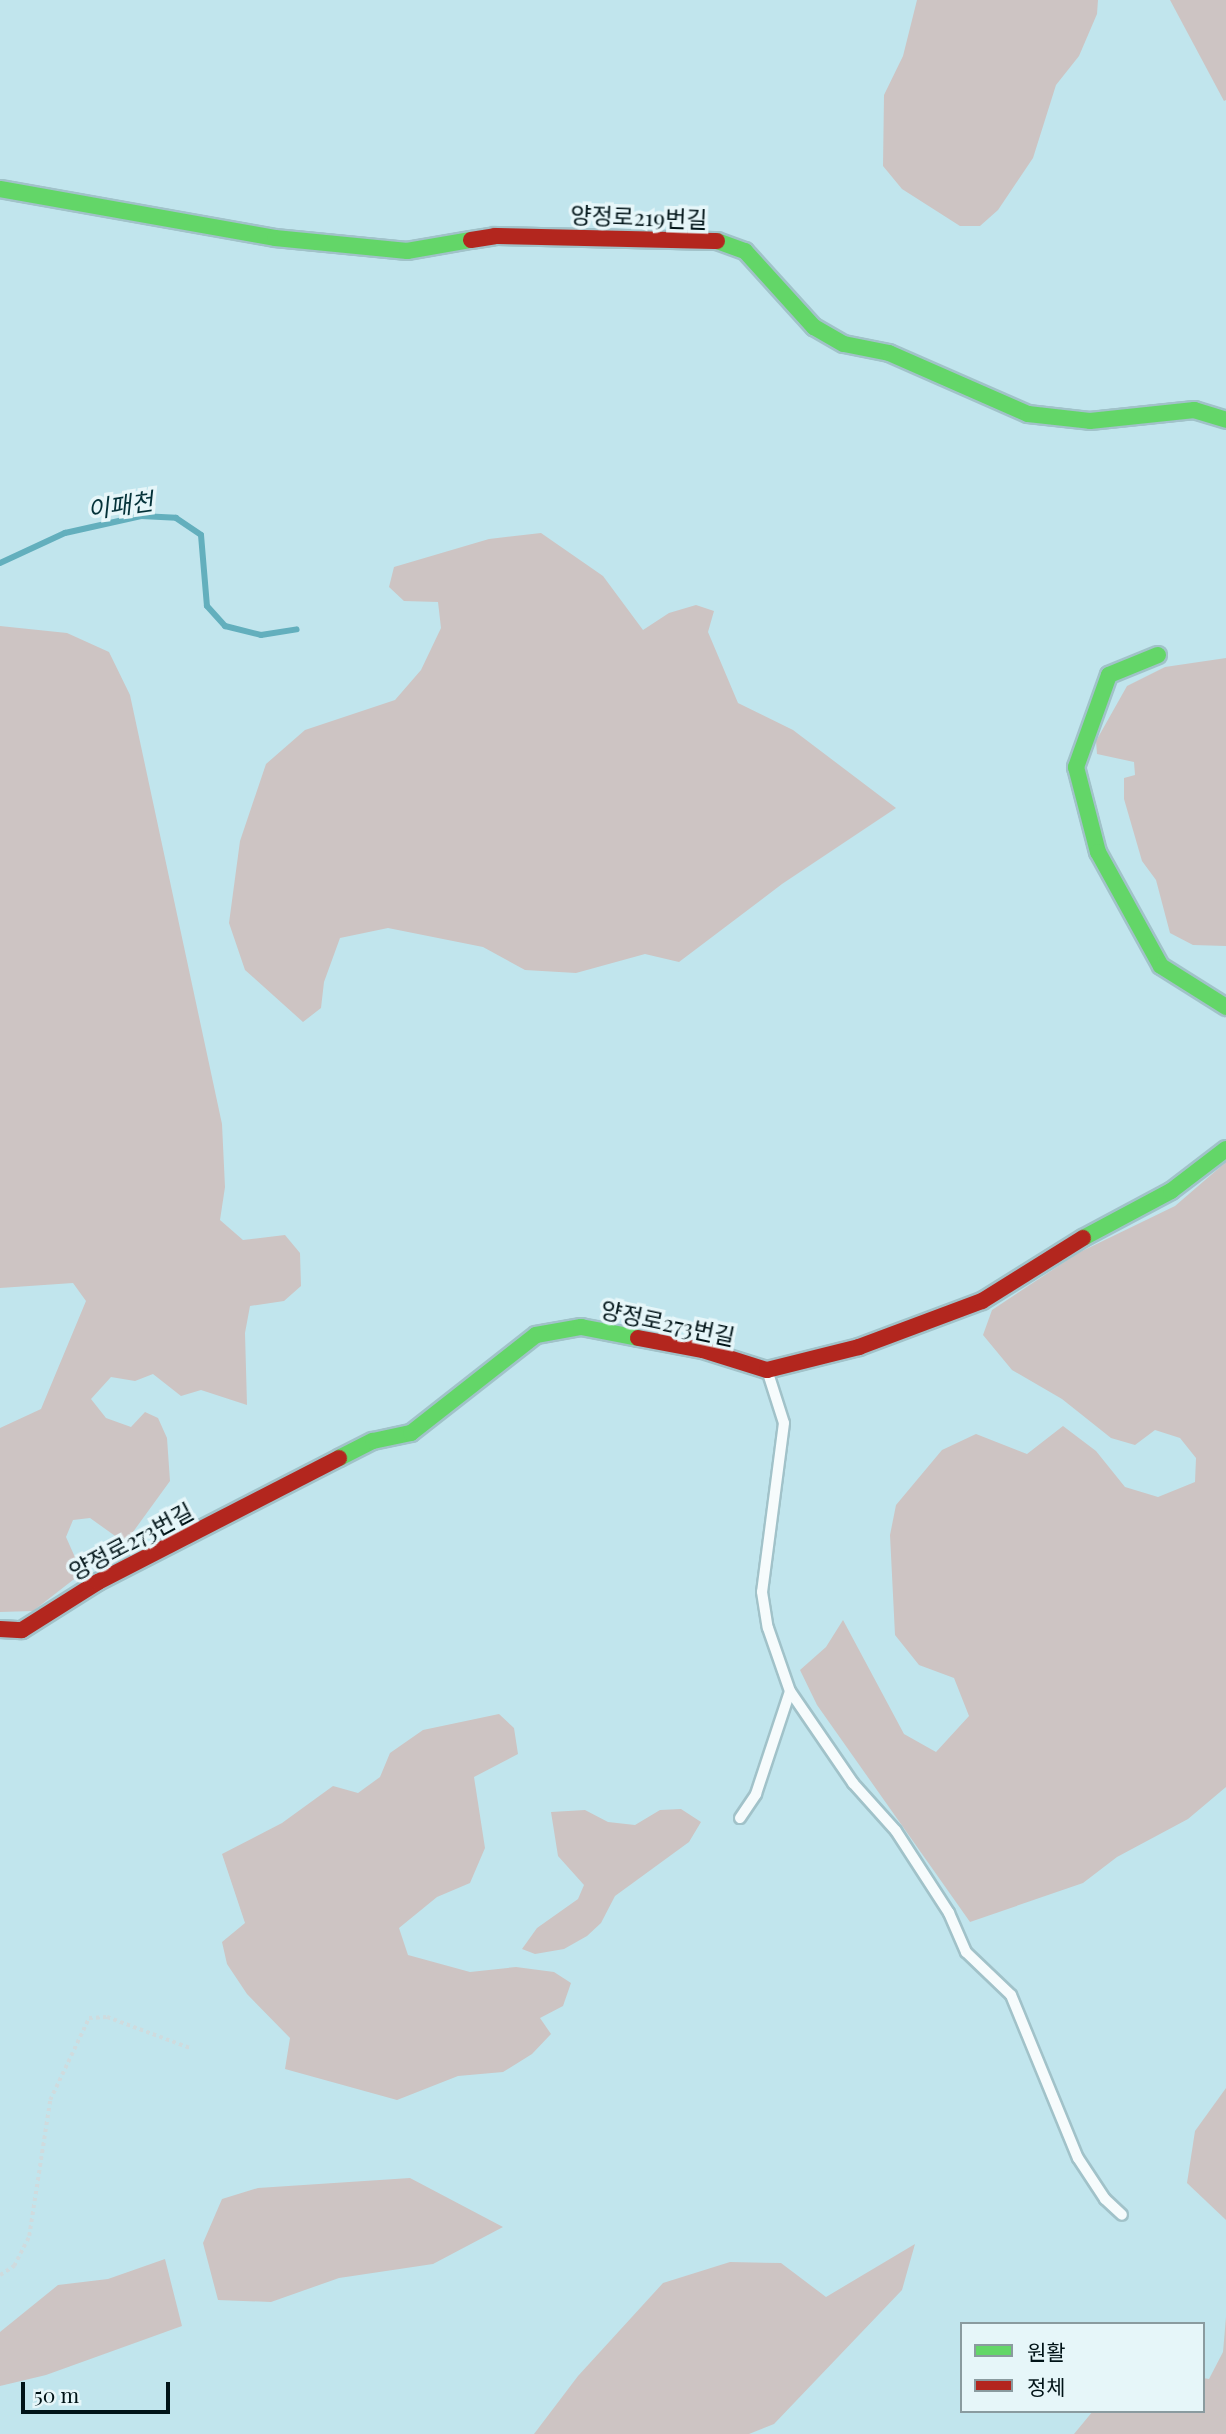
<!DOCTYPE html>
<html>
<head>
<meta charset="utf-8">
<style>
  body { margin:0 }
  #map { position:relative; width:1226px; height:2434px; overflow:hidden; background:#c1e5ed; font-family:"Playfair Display","Noto Sans KR",serif }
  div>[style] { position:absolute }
  .green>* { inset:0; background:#cdc4c3 }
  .stream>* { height:6px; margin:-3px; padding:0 3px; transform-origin:3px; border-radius:3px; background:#63afbd }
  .path>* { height:3.5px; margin-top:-1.75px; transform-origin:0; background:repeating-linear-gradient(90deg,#cfdbde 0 3.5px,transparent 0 7px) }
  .roads { filter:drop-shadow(2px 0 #a1c2c9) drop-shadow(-2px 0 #a1c2c9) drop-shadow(0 2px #a1c2c9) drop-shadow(0 -2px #a1c2c9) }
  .lane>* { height:10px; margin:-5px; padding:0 5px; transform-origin:5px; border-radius:5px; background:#f6fbfc }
  .fast>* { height:16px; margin:-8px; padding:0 8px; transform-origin:8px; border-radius:8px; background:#63d668 }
  .jam>* { height:16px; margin:-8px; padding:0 8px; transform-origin:8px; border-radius:8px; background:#b3261e }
  span { translate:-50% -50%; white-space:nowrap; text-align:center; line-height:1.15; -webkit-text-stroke:7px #e6f6f9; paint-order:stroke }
  .street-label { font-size:23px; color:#001317 }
  .water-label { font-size:24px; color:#033138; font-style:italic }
  .legend { position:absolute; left:960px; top:2322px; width:245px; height:91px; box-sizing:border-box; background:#e6f6f9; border:2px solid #8a9b9f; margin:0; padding:9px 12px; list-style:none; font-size:21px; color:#001317 }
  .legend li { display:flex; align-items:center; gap:14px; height:35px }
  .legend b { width:35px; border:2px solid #8a9b9f }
  .scale { position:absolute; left:21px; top:2382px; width:149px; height:32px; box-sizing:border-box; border:4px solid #001317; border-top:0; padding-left:9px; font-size:21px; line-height:24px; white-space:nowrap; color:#001317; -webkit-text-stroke:5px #e6f6f9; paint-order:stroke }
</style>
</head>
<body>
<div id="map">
  <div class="green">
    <i style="clip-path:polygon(917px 0,1098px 0,1097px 14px,1079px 56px,1056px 85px,1033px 158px,998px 210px,980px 226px,960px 226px,902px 189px,883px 166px,884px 95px,903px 56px)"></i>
    <i style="clip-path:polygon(1170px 0,1226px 0,1226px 100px,1224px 101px)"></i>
    <i style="clip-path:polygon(541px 533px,603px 576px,643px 630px,669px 613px,696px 605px,714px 611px,708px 632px,738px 703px,793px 730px,896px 808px,782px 884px,679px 962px,645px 954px,576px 973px,525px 970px,483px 947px,388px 928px,340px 938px,324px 982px,321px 1008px,303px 1022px,245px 970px,229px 923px,240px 841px,266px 764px,305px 730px,395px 700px,421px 670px,441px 628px,438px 602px,404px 601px,389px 587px,394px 567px,489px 539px)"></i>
    <i style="clip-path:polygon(0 626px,67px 633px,109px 652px,130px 695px,222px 1124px,225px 1187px,220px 1220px,243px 1240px,285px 1235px,300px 1253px,301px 1286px,284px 1301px,250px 1306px,245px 1333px,247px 1405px,201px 1390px,181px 1396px,153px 1374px,135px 1381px,111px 1377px,91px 1399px,106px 1418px,131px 1427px,145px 1412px,158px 1418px,167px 1438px,170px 1481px,125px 1543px,90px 1518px,73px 1520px,66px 1537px,82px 1573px,33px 1611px,0 1612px,0 1428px,41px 1409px,86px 1301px,73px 1283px,0 1288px)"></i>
    <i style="clip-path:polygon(1226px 658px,1226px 946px,1193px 945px,1170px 933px,1156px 880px,1142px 861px,1124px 799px,1124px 778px,1135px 775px,1134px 762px,1097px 754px,1096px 741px,1127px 686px,1165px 667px)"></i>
    <i style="clip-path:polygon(1226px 1162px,1226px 1787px,1188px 1819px,1117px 1857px,1083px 1883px,970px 1922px,817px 1705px,800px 1670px,826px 1647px,843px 1620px,904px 1734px,936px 1752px,969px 1716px,954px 1678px,919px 1665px,895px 1635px,890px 1535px,896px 1505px,942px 1450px,976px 1434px,1027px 1454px,1063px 1426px,1096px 1451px,1125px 1487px,1158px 1497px,1195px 1482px,1196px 1458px,1180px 1438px,1155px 1430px,1135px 1445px,1111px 1438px,1062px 1399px,1012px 1370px,983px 1335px,992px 1310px,1078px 1253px,1175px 1206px)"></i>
    <i style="clip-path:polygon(499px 1714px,514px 1728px,518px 1754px,474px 1777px,485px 1848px,470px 1883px,437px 1897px,399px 1928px,408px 1955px,470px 1972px,516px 1967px,554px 1972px,571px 1983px,563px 2006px,540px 2018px,551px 2034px,532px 2054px,503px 2072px,458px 2076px,397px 2100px,285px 2069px,290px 2038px,247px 1994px,227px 1964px,222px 1942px,245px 1923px,222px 1854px,282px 1823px,333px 1786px,358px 1793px,380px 1777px,390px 1753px,423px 1730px)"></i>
    <i style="clip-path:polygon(681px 1809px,701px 1822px,689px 1842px,615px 1896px,601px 1923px,587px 1936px,564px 1949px,535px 1954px,522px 1949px,537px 1928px,578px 1899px,584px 1885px,558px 1856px,551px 1812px,585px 1810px,608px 1822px,635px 1825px,660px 1810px)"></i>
    <i style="clip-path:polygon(1226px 2088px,1226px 2220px,1187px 2183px,1195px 2131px)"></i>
    <i style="clip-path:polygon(410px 2178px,503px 2227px,433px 2264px,339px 2278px,271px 2302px,218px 2300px,203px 2243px,222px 2199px,258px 2188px)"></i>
    <i style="clip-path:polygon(915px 2244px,902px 2290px,774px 2424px,749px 2434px,534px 2434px,578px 2376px,663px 2283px,730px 2262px,781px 2263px,826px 2297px)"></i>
    <i style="clip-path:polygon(165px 2259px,182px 2326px,46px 2375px,0 2386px,0 2332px,58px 2285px,108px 2279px)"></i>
    <i style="clip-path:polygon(1226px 2317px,1226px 2434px,1074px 2434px,1093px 2411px,1203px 2411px,1203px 2378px,1209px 2379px,1223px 2352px)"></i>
  </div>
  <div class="stream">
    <i style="left:0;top:563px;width:72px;rotate:-24.8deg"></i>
    <i style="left:65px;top:533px;width:78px;rotate:-12.6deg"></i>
    <i style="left:141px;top:516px;width:35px;rotate:3deg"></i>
    <i style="left:176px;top:518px;width:30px;rotate:34deg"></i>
    <i style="left:201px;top:535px;width:71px;rotate:85.2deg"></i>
    <i style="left:207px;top:606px;width:27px;rotate:48deg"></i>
    <i style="left:225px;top:626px;width:37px;rotate:14deg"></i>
    <i style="left:261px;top:635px;width:36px;rotate:-9deg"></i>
  </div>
  <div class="path">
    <i style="left:0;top:2275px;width:17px;rotate:-33deg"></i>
    <i style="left:14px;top:2266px;width:34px;rotate:-63deg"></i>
    <i style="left:29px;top:2236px;width:138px;rotate:-81.2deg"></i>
    <i style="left:50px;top:2100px;width:91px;rotate:-64.6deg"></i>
    <i style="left:89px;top:2018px;width:18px;rotate:-3deg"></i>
    <i style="left:107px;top:2017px;width:89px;rotate:20.5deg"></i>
  </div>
  <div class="roads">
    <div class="lane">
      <i style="left:768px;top:1373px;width:52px;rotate:72.3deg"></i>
      <i style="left:784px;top:1423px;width:170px;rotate:97.4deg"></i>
      <i style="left:762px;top:1592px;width:36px;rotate:81deg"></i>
      <i style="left:768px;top:1628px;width:67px;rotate:70.8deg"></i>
      <i style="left:790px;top:1691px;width:112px;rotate:55.6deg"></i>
      <i style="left:853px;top:1783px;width:64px;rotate:48.1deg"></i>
      <i style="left:896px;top:1831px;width:98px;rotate:57.1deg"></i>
      <i style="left:949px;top:1913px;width:43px;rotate:66.4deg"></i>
      <i style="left:966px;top:1952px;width:62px;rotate:43.7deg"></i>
      <i style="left:1011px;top:1995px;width:176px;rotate:67.7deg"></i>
      <i style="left:1078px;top:2158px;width:49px;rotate:56.6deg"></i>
      <i style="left:1105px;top:2199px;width:23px;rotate:43deg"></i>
      <i style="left:740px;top:1818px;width:29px;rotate:-56deg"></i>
      <i style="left:756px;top:1794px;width:108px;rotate:-71.7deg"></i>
    </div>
    <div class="fast">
      <i style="left:0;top:189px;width:279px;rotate:10.1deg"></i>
      <i style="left:275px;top:238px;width:133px;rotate:5.6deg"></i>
      <i style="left:407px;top:251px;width:65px;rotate:-9.8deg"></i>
      <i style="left:717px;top:241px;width:30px;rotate:20deg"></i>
      <i style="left:745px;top:251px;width:103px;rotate:47.8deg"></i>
      <i style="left:814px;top:327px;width:34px;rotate:30deg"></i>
      <i style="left:844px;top:344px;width:46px;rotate:11.3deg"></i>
      <i style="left:889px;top:353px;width:152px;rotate:23.7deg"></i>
      <i style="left:1028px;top:414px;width:62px;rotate:6.4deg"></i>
      <i style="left:1090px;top:421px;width:105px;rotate:-6deg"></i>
      <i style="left:1194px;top:410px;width:34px;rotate:17deg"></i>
      <i style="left:1158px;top:655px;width:53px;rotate:157.8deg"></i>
      <i style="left:1109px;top:675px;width:98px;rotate:109.7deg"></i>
      <i style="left:1076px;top:767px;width:88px;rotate:75.5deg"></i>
      <i style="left:1098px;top:852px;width:130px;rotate:61.1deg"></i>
      <i style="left:1161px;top:966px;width:77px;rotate:32.2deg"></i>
      <i style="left:1083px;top:1238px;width:100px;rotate:-28.1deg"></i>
      <i style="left:1171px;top:1191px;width:69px;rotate:-37.4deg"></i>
      <i style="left:339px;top:1458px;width:38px;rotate:-27deg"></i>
      <i style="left:373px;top:1441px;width:39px;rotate:-12deg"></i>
      <i style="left:411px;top:1433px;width:159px;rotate:-38.1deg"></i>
      <i style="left:536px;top:1335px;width:46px;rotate:-10.1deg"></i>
      <i style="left:581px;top:1327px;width:58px;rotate:10.9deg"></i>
    </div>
    <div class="jam">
      <i style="left:471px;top:240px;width:24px;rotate:-9deg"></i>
      <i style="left:495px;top:236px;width:222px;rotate:1.3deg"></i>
      <i style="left:638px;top:1338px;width:66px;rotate:10.5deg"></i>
      <i style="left:703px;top:1350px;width:67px;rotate:17.4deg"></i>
      <i style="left:767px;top:1370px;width:95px;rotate:-14deg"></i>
      <i style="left:859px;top:1347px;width:131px;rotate:-20.5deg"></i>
      <i style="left:982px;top:1301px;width:119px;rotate:-32deg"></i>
      <i style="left:0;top:1629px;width:22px;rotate:3deg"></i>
      <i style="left:22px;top:1630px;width:90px;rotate:-32.3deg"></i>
      <i style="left:98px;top:1582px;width:271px;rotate:-27.2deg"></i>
    </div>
  </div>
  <div class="street-label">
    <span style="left:639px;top:217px;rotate:2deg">양정로219번길</span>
    <span style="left:668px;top:1323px;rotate:12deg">양정로273번길</span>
    <span style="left:131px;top:1541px;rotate:-28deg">양정로273번길</span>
  </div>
  <div class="water-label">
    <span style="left:120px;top:505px;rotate:-8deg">이패천</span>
  </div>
  <ul class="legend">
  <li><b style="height:9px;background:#63d668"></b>원활</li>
  <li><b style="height:9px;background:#b3261e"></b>정체</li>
  </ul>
  <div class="scale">50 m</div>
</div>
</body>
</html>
